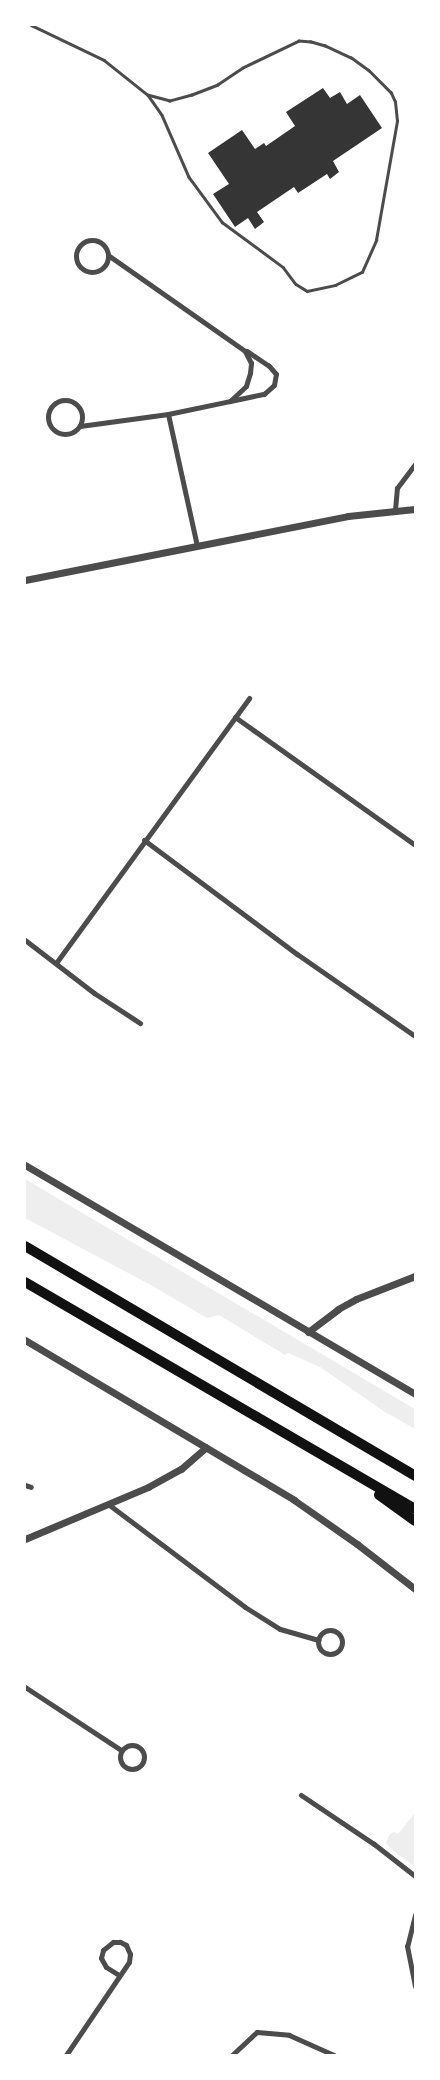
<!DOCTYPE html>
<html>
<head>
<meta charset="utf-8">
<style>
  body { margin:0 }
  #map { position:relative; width:440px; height:2080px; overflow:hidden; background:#fff; font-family:Jost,sans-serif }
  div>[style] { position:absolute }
  .green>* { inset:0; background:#eee }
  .building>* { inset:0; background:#353535 }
  .service>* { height:2.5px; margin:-1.25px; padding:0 1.25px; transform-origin:1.25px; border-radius:1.25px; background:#4c4c4c }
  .minor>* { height:5px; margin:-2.5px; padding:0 2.5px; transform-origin:2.5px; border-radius:2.5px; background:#4c4c4c }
  .minor>.ring { margin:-2.5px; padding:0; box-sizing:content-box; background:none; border:5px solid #4c4c4c; border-radius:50% }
  .tertiary>* { height:7px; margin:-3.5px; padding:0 3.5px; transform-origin:3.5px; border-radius:3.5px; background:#4c4c4c }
  .motorway>* { height:10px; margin:-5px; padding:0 5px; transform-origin:5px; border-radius:5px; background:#111 }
  span { translate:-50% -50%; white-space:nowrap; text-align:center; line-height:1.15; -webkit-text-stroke:4.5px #fff; paint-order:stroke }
  .frame { position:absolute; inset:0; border:26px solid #fff; pointer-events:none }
</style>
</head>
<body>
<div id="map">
  <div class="green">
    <i style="clip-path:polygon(25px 1179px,415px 1409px,415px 1429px,385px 1412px,320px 1367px,288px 1353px,285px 1355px,219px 1315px,207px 1318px,149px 1284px,25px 1218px)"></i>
    <i style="clip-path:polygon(415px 1813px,415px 1867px,391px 1849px,386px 1843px,389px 1835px,394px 1832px,398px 1834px)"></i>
  </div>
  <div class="building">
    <i style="clip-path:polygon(323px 88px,330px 98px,340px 92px,347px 104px,360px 95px,382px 128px,333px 161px,339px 172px,330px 179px,327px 174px,298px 193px,294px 187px,257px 212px,264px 222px,255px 229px,248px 218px,235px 227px,213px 194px,229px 184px,208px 153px,242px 130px,255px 149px,264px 143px,266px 146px,295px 126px,286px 112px)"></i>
  </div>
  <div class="service">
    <i style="left:31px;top:25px;width:81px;rotate:25.6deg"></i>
    <i style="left:104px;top:60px;width:56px;rotate:38.5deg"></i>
    <i style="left:148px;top:95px;width:24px;rotate:55deg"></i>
    <i style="left:162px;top:115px;width:68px;rotate:66.5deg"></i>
    <i style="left:189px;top:177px;width:56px;rotate:53.7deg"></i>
    <i style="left:222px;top:222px;width:76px;rotate:36.4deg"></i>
    <i style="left:283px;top:267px;width:21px;rotate:53deg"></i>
    <i style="left:296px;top:284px;width:13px;rotate:32deg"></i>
    <i style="left:307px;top:291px;width:29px;rotate:-12deg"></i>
    <i style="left:335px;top:285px;width:30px;rotate:-26deg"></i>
    <i style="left:362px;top:272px;width:35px;rotate:-66deg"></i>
    <i style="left:376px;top:240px;width:121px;rotate:-80deg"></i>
    <i style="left:397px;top:121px;width:19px;rotate:-96deg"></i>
    <i style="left:395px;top:102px;width:10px;rotate:-114deg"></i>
    <i style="left:391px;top:93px;width:31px;rotate:-135deg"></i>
    <i style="left:369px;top:71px;width:22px;rotate:-144deg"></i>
    <i style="left:351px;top:58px;width:29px;rotate:-155deg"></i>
    <i style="left:325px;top:46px;width:15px;rotate:-164deg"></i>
    <i style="left:311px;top:42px;width:12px;rotate:-175deg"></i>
    <i style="left:299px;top:41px;width:62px;rotate:154.3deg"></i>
    <i style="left:243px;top:68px;width:30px;rotate:146deg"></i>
    <i style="left:218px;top:85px;width:28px;rotate:159deg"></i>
    <i style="left:192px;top:95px;width:23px;rotate:165deg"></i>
    <i style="left:170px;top:101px;width:23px;rotate:-165deg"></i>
  </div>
  <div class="minor">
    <i class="ring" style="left:76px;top:240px;width:27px;height:27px"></i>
    <i class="ring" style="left:48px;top:400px;width:29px;height:29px"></i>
    <i style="left:230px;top:401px;width:35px;rotate:-12deg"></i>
    <i style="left:264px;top:394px;width:13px;rotate:-42deg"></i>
    <i style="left:274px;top:385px;width:11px;rotate:-80deg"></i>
    <i style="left:276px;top:374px;width:11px;rotate:-131deg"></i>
    <i style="left:269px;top:366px;width:27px;rotate:-146deg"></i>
    <i style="left:168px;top:414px;width:135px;rotate:77.6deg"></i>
    <i style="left:80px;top:426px;width:89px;rotate:-7.8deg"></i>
    <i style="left:168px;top:414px;width:63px;rotate:-11.8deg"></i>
    <i style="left:230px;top:401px;width:22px;rotate:-43deg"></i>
    <i style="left:246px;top:386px;width:14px;rotate:-73deg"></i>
    <i style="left:250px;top:373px;width:10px;rotate:-84deg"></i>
    <i style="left:251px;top:363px;width:13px;rotate:-117deg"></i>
    <i style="left:245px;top:351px;width:167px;rotate:-145deg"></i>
    <i style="left:395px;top:510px;width:22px;rotate:-85deg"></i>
    <i style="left:397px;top:488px;width:30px;rotate:-53deg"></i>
    <i style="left:235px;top:717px;width:221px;rotate:35.4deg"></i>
    <i style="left:144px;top:840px;width:191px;rotate:36.7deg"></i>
    <i style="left:297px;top:954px;width:144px;rotate:34.8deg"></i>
    <i style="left:25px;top:940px;width:87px;rotate:37.5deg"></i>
    <i style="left:94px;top:993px;width:55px;rotate:33.1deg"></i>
    <i style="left:56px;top:963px;width:328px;rotate:-53.9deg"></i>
    <i style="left:25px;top:1485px;width:6px;rotate:18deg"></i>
    <i style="left:108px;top:1504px;width:171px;rotate:36.9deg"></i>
    <i style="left:245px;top:1607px;width:41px;rotate:32.2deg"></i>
    <i style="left:280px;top:1629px;width:40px;rotate:16deg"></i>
    <i class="ring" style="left:318px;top:1630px;width:19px;height:19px"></i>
    <i style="left:25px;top:1687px;width:115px;rotate:33.3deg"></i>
    <i class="ring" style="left:120px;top:1745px;width:19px;height:19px"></i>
    <i style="left:301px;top:1795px;width:88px;rotate:33.9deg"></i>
    <i style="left:374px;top:1844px;width:52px;rotate:38deg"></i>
    <i style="left:415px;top:1915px;width:32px;rotate:104deg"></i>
    <i style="left:407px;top:1946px;width:41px;rotate:78.7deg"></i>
    <i style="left:66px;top:2055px;width:112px;rotate:-55.9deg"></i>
    <i style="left:129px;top:1962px;width:8px;rotate:-83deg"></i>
    <i style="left:130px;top:1954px;width:10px;rotate:-114deg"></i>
    <i style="left:126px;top:1945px;width:7px;rotate:-153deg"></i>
    <i style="left:120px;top:1942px;width:7px;rotate:180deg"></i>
    <i style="left:113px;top:1942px;width:13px;rotate:141deg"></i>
    <i style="left:103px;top:1950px;width:8px;rotate:104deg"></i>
    <i style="left:101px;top:1958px;width:10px;rotate:61deg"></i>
    <i style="left:106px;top:1967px;width:15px;rotate:32deg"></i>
    <i style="left:232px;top:2055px;width:34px;rotate:-43deg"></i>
    <i style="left:257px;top:2032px;width:32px;rotate:5deg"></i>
    <i style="left:289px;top:2035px;width:49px;rotate:24deg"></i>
  </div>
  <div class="tertiary">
    <i style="left:25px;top:580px;width:329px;rotate:-11.2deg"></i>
    <i style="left:348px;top:516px;width:67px;rotate:-6deg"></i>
    <i style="left:25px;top:1165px;width:452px;rotate:30.4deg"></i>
    <i style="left:308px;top:1332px;width:38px;rotate:-37deg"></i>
    <i style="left:338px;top:1309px;width:21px;rotate:-29deg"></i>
    <i style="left:356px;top:1299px;width:63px;rotate:-21.3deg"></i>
    <i style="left:25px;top:1340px;width:313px;rotate:30.7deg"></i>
    <i style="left:294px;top:1500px;width:77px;rotate:34.9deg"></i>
    <i style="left:357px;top:1544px;width:73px;rotate:37.8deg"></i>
    <i style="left:25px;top:1539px;width:134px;rotate:-22.9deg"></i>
    <i style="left:148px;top:1487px;width:38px;rotate:-29deg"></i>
    <i style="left:181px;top:1469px;width:33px;rotate:-41deg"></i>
  </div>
  <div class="motorway">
    <i style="left:25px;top:1246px;width:453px;rotate:30.5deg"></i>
    <i style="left:25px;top:1282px;width:451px;rotate:30.2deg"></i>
    <i style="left:379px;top:1495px;width:44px;rotate:35.8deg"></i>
  </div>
  <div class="frame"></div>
</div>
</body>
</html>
